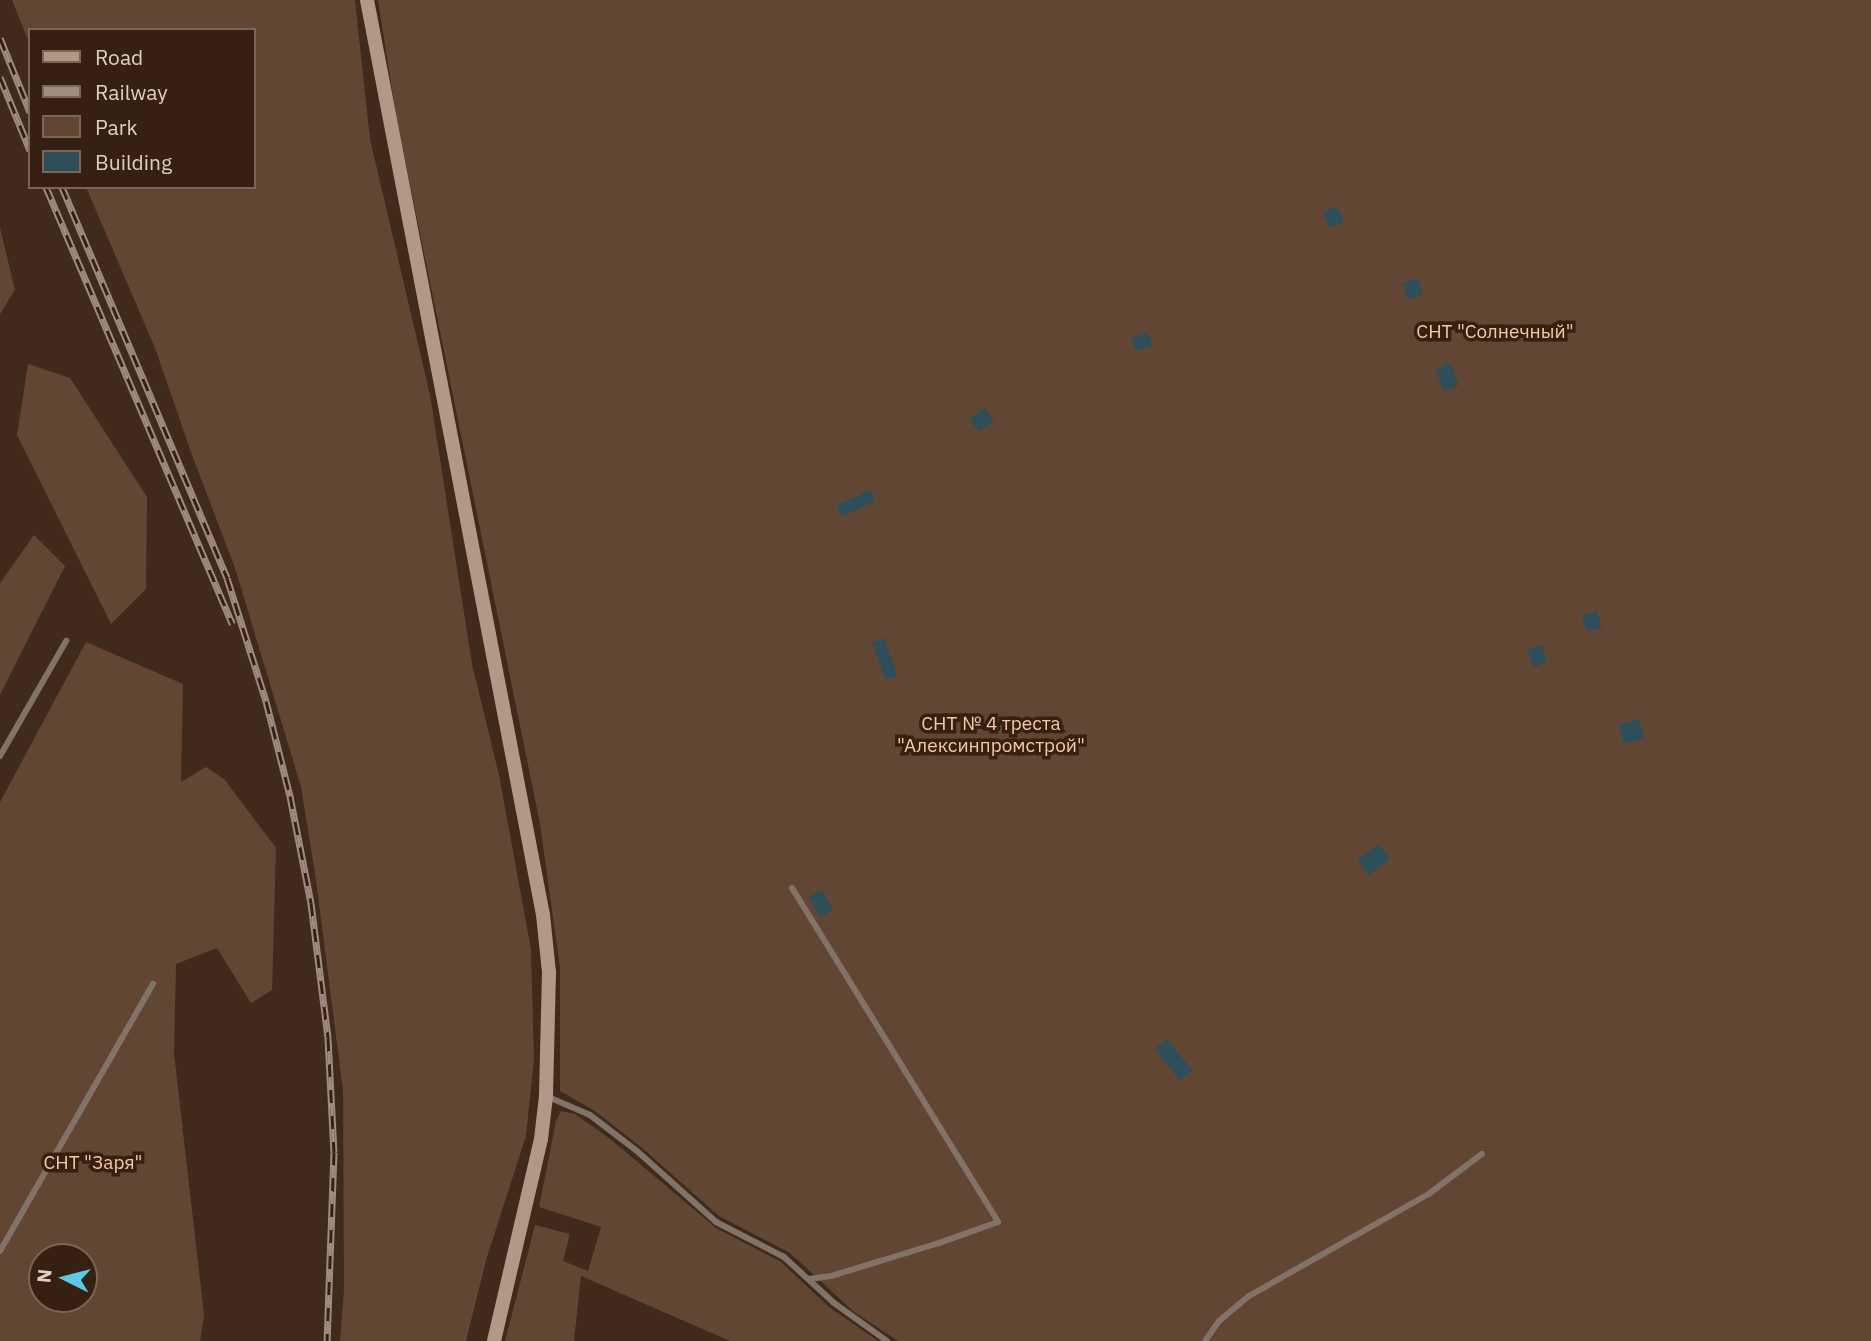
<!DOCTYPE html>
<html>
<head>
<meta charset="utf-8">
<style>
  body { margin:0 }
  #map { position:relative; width:1871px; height:1341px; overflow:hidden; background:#402a1b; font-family:"IBM Plex Sans",sans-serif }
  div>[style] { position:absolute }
  .green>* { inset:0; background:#614634 }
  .building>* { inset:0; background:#2e4f59; transform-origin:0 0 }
  .service>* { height:6px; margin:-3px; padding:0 3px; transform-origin:3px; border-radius:3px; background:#827368 }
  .secondary>* { height:14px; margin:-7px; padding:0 7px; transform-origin:7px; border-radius:7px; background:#b19887 }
  .rail>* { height:7px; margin-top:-3.5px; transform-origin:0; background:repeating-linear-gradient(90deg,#362011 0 13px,#9e8c80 0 26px); box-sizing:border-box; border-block:2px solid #9e8c80 }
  span { translate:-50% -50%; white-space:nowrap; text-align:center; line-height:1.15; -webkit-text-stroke:7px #362011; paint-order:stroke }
  .park-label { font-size:19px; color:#f7c8a8 }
  .legend { position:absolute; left:28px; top:28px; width:228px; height:161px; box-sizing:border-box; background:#362011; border:2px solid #7a6659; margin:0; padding:9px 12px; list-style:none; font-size:21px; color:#dfd0c6 }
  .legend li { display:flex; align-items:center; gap:14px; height:35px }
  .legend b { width:35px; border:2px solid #7a6659 }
  .north { position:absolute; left:28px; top:1243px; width:70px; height:70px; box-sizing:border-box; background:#362011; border:2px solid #7a6659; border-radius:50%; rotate:276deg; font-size:19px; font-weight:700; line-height:28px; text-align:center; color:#dfd0c6 }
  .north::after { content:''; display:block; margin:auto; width:24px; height:32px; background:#5cc7e8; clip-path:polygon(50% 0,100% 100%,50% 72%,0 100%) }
</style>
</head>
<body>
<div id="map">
  <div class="green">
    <i style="clip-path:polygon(12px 0,355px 0,370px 139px,430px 395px,472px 664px,499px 775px,531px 949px,534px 1059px,526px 1136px,487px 1257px,466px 1341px,340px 1341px,344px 1290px,343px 1091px,316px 880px,301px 787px,235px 568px,192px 455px,155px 348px,86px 187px,254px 187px,254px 30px,30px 30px,30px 45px)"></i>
    <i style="clip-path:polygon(378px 0,1871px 0,1871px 1341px,898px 1341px,854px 1312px,790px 1253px,719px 1216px,641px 1147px,595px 1111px,560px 1091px,560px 968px,540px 824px,396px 115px)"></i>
    <i style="clip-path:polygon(0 228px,15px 290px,0 314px)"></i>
    <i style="clip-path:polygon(28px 364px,70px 378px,147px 497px,146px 589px,111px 624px,17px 435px)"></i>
    <i style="clip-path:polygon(34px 535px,65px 566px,0 695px,0 583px)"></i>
    <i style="clip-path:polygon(evenodd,86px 642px,183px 684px,181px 782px,206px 767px,224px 779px,276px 848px,272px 990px,251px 1003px,217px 948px,176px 964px,174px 1053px,204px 1315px,200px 1341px,0 1341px,0 802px,86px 642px,42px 1257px,84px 1257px,84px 1299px,42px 1299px,42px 1257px)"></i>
    <i style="clip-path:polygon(561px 1111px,575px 1114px,609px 1138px,716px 1228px,781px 1262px,829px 1307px,878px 1341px,730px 1341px,581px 1276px,574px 1341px,505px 1341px,535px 1225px,570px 1234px,563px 1261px,588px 1271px,601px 1227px,539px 1207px,556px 1121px)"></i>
  </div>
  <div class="building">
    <i style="left:1337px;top:206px;width:17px;height:16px;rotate:66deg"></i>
    <i style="left:1417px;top:278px;width:17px;height:16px;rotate:69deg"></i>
    <i style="left:1148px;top:332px;width:14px;height:18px;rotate:69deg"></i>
    <i style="left:1450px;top:363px;width:24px;height:16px;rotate:68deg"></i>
    <i style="left:985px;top:408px;width:16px;height:19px;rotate:55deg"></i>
    <i style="left:871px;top:490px;width:12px;height:38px;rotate:66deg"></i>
    <i style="left:1597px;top:611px;width:17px;height:16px;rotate:73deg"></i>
    <i style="left:884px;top:638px;width:40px;height:13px;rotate:70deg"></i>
    <i style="left:1541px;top:645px;width:18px;height:15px;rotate:68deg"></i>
    <i style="left:1639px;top:719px;width:20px;height:21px;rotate:75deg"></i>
    <i style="left:1379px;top:844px;width:19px;height:27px;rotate:54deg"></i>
    <i style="left:822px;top:890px;width:23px;height:15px;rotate:61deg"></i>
    <i style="left:1167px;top:1039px;width:41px;height:16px;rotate:51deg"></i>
  </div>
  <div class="service">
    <i style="left:0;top:756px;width:133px;rotate:-60.1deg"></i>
    <i style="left:792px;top:888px;width:392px;rotate:58.3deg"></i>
    <i style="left:998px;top:1222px;width:63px;rotate:160.4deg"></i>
    <i style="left:939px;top:1243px;width:113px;rotate:163deg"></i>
    <i style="left:831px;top:1276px;width:22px;rotate:172deg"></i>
    <i style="left:546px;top:1096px;width:48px;rotate:23.4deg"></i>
    <i style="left:590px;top:1115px;width:59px;rotate:37.5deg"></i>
    <i style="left:637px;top:1151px;width:106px;rotate:41.9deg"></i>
    <i style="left:716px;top:1222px;width:76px;rotate:27.2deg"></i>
    <i style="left:784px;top:1257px;width:68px;rotate:42.6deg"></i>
    <i style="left:834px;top:1303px;width:65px;rotate:35.6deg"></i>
    <i style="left:0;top:1251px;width:308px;rotate:-60.2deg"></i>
    <i style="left:1205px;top:1341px;width:24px;rotate:-55deg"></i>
    <i style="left:1219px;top:1321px;width:39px;rotate:-40deg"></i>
    <i style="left:1249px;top:1296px;width:208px;rotate:-29.6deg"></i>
    <i style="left:1430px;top:1193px;width:65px;rotate:-36.9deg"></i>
  </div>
  <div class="secondary">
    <i style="left:367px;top:0;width:932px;rotate:79.11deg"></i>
    <i style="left:543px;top:915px;width:57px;rotate:84deg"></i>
    <i style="left:549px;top:972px;width:124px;rotate:91.4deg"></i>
    <i style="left:546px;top:1096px;width:43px;rotate:96.6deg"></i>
    <i style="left:541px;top:1139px;width:207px;rotate:103.1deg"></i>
  </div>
  <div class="rail">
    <i style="left:0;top:38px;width:80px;rotate:67.9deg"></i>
    <i style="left:0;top:77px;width:79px;rotate:67.7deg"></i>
    <i style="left:46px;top:187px;width:475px;rotate:66.9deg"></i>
    <i style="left:62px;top:187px;width:424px;rotate:67.1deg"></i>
    <i style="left:227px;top:578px;width:129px;rotate:72.4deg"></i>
    <i style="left:266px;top:701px;width:98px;rotate:75.8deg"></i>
    <i style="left:290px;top:796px;width:109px;rotate:78.9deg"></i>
    <i style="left:311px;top:903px;width:136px;rotate:82.8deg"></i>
    <i style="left:328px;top:1038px;width:114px;rotate:87deg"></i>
    <i style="left:334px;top:1152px;width:189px;rotate:92.1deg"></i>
  </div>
  <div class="park-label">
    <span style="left:1495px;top:332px">СНТ "Солнечный"</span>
    <span style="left:991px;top:735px">СНТ № 4 треста<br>"Алексинпромстрой"</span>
    <span style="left:93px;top:1163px">СНТ "Заря"</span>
  </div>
  <ul class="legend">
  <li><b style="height:9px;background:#b19887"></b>Road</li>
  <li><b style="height:9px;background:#9e8c80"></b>Railway</li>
  <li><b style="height:19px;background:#614634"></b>Park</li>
  <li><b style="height:19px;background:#2e4f59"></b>Building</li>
  </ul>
  <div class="north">N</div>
</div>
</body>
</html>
